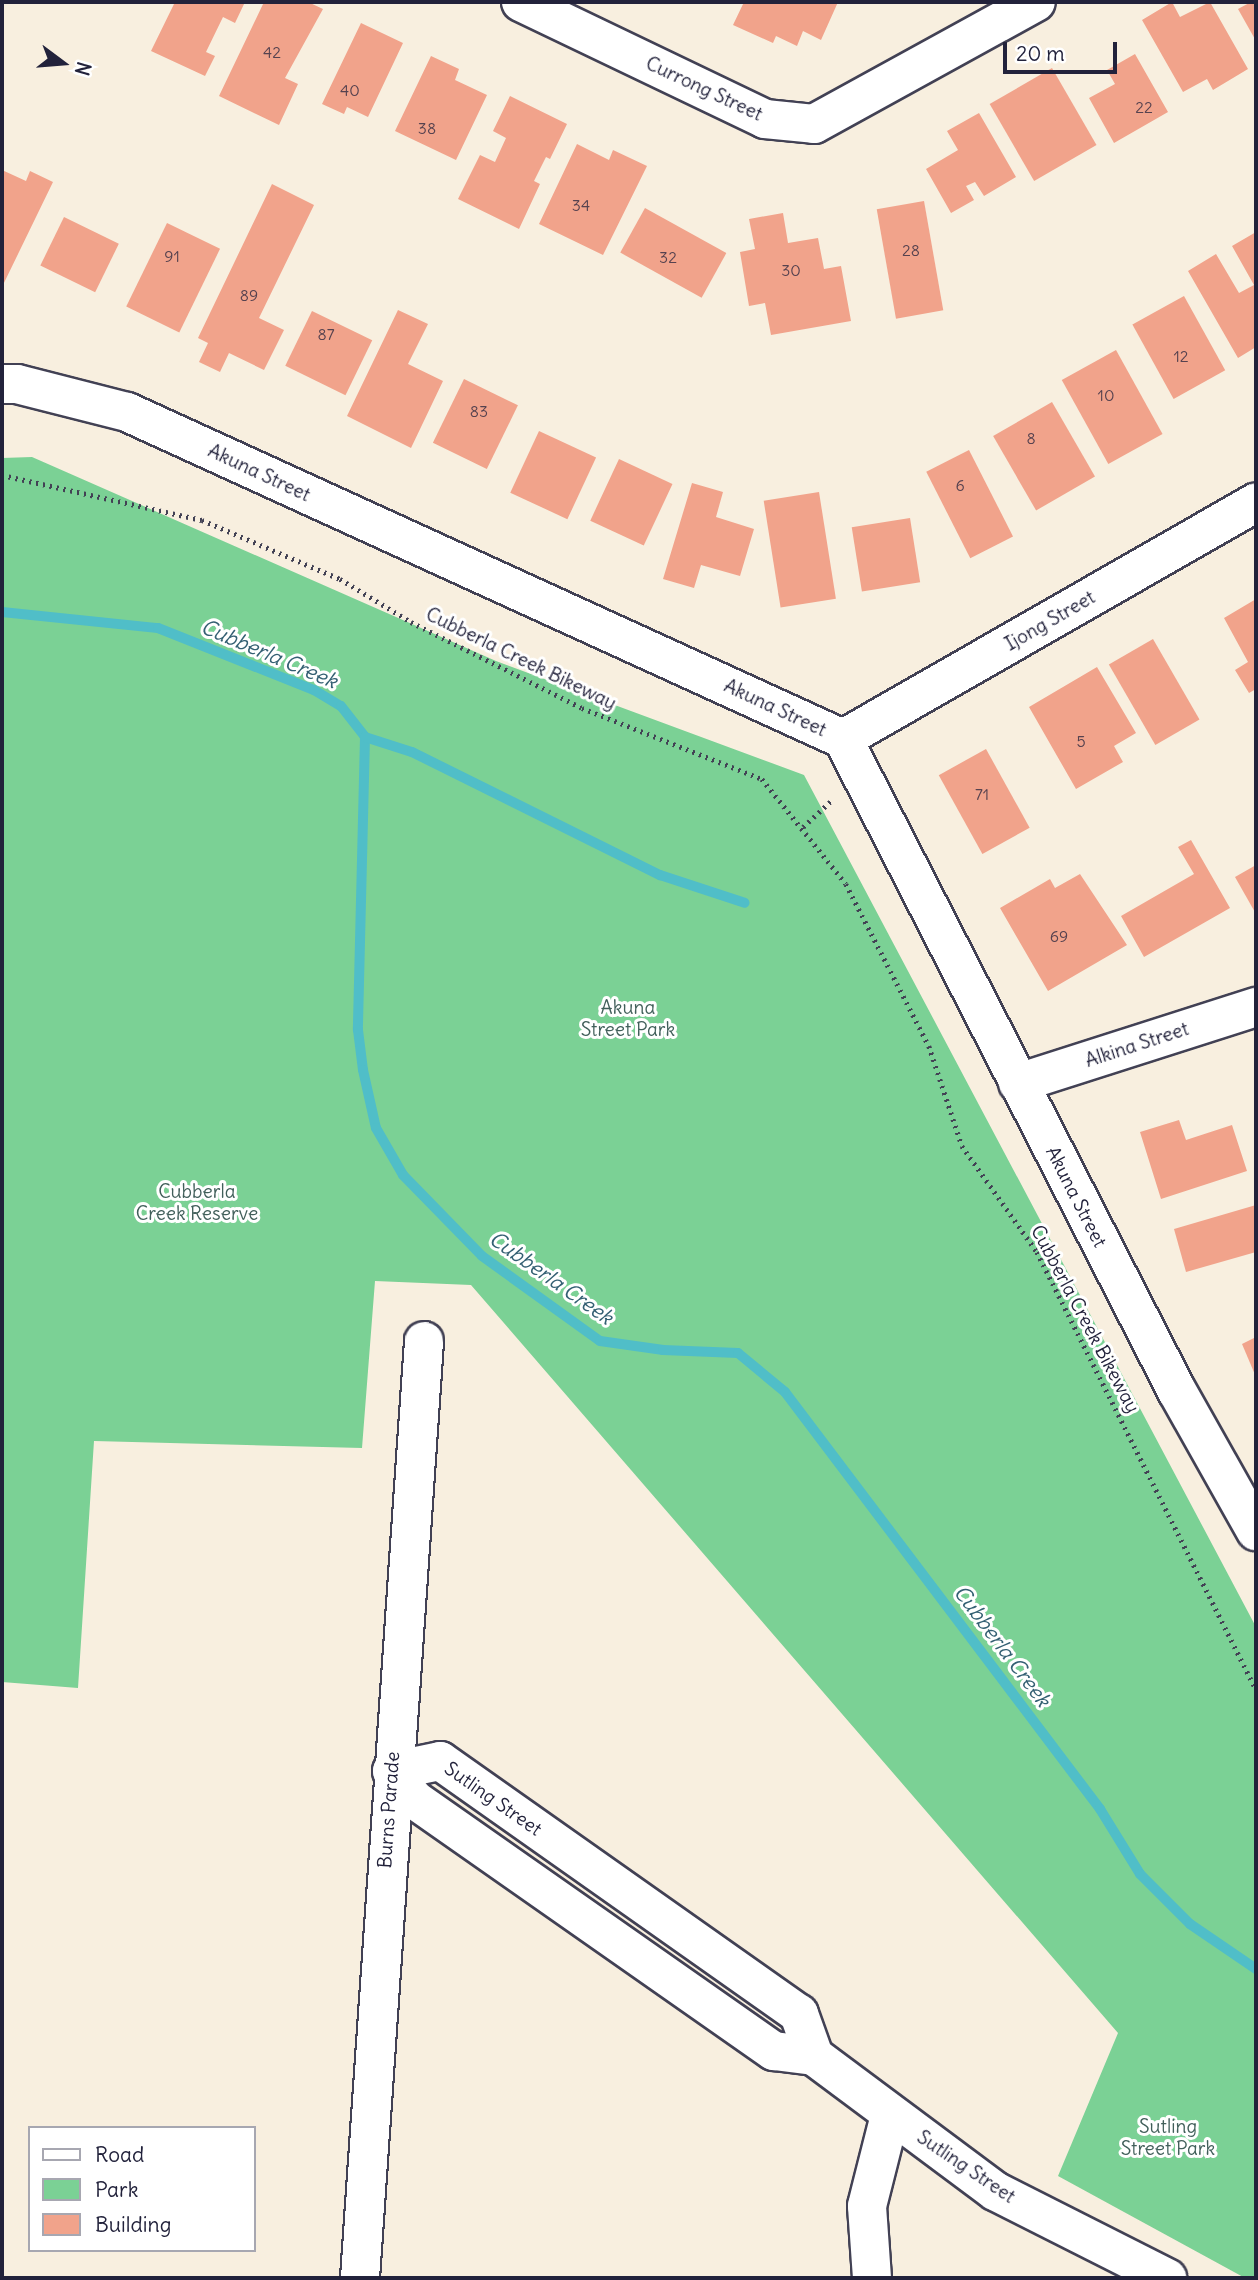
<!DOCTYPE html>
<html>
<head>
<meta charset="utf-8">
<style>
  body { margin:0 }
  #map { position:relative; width:1258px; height:2280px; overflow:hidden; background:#f8efdf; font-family:Delius,sans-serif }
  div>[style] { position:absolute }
  .green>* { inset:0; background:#7bd195 }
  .stream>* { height:10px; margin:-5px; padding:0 5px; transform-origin:5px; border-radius:5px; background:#50bec8 }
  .building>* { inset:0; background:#f1a38b; transform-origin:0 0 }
  .path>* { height:4.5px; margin-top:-2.25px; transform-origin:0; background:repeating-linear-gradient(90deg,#424154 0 2px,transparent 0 7px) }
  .roads { filter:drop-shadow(2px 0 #424154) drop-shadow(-2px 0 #424154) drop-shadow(0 2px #424154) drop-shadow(0 -2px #424154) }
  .minor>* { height:38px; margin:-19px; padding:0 19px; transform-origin:19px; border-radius:19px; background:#fff }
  span { translate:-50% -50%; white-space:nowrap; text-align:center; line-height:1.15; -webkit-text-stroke:6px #fff; paint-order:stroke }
  .number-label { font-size:16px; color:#56424f }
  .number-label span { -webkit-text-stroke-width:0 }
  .street-label { font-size:19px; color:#22223b }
  .park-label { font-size:19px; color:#415f5a }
  .water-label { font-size:21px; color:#346073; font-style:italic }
  .frame { position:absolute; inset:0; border:4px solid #22223b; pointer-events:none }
  .legend { position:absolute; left:28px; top:2126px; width:228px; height:126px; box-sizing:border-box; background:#fff; border:2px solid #a7a7b1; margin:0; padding:9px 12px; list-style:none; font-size:21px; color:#22223b }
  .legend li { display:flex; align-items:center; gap:14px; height:35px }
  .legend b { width:35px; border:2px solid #a7a7b1 }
  .north { position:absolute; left:28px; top:28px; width:70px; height:70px; -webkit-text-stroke:5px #fff; paint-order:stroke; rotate:106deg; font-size:19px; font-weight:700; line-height:28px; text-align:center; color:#22223b }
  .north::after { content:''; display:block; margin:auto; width:24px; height:32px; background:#22223b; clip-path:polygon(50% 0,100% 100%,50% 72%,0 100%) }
  .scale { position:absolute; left:1003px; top:42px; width:114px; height:32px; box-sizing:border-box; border:4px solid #22223b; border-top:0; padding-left:9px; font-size:21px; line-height:24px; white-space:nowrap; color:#22223b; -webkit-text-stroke:5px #fff; paint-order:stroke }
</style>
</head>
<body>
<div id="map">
  <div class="green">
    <i style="clip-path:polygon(32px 457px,496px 661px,804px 775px,1256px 1627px,1256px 2278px,1245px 2278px,1058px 2176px,1118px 2033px,471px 1285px,375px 1281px,362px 1448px,94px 1441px,78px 1688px,2px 1682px,2px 458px)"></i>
  </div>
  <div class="stream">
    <i style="left:2px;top:612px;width:157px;rotate:5.9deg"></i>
    <i style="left:158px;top:628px;width:168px;rotate:21.7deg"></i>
    <i style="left:314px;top:690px;width:31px;rotate:31deg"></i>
    <i style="left:341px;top:706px;width:39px;rotate:52deg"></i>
    <i style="left:365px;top:737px;width:293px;rotate:91.4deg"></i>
    <i style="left:358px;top:1030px;width:40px;rotate:82.9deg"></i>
    <i style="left:363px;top:1070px;width:59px;rotate:77.4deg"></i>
    <i style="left:376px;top:1128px;width:54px;rotate:60.1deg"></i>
    <i style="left:403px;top:1175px;width:113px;rotate:45.7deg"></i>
    <i style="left:482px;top:1256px;width:145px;rotate:35.8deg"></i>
    <i style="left:600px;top:1341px;width:64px;rotate:8.1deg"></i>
    <i style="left:663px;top:1350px;width:75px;rotate:2.3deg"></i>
    <i style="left:738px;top:1353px;width:61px;rotate:39.7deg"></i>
    <i style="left:785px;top:1392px;width:523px;rotate:52.93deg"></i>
    <i style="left:1100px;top:1809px;width:76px;rotate:58.4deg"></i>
    <i style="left:1140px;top:1874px;width:71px;rotate:45deg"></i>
    <i style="left:1190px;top:1924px;width:80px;rotate:34.3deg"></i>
    <i style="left:365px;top:737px;width:49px;rotate:17.7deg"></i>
    <i style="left:412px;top:752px;width:277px;rotate:26.4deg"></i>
    <i style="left:660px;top:875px;width:89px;rotate:18.2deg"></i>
  </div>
  <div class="building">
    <i style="clip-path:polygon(175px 2px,245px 2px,235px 23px,223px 17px,206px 52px,215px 56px,205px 76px,151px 51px)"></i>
    <i style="clip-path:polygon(264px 2px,308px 2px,323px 9px,285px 78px,298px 84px,279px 125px,219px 96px)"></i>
    <i style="clip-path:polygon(744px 2px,838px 2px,821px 40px,803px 31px,797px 46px,776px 36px,773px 43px,733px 25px)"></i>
    <i style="clip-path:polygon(1172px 2px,1180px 17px,1210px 2px,1248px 69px,1213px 90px,1207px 79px,1183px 92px,1142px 20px)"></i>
    <i style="clip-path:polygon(1251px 2px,1256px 2px,1256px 41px,1238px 9px)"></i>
    <i style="clip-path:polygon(361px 23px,403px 43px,368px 117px,347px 107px,344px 114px,322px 104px)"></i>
    <i style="clip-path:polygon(1135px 54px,1168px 112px,1114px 143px,1089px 98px,1115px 84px,1107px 70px)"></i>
    <i style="clip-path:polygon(431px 56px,459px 69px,455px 80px,487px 95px,456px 160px,395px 131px)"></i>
    <i style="left:1052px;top:68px;width:89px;height:72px;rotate:60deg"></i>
    <i style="clip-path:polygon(510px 96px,567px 124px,550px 159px,546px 157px,534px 181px,540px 184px,519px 229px,458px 199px,480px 155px,495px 162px,506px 138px,493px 131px)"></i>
    <i style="clip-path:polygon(979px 113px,1016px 177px,984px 196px,975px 182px,966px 186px,974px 200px,951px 213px,926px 169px,958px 150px,947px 131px)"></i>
    <i style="clip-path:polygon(577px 144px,609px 160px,613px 150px,647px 166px,603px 255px,539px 224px)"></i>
    <i style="clip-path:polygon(2px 170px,26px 181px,30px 171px,53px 182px,2px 287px)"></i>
    <i style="clip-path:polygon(272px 184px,314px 205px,259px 318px,284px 330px,264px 370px,229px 353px,220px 372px,199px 362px,208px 343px,198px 338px)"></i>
    <i style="left:924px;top:201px;width:111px;height:48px;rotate:80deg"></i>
    <i style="left:645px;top:208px;width:93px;height:51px;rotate:29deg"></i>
    <i style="clip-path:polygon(783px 213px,788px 243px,818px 238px,824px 269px,841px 266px,851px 321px,771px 335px,765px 303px,749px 306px,740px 252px,755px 249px,749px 219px)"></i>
    <i style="left:64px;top:217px;width:61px;height:54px;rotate:26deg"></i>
    <i style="left:167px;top:223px;width:59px;height:93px;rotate:26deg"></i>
    <i style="clip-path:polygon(1256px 232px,1256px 347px,1238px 358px,1188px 271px,1216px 254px,1239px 293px,1254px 285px,1232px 246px)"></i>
    <i style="left:1184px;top:296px;width:85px;height:59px;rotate:61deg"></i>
    <i style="clip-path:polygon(398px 310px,428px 324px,408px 364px,443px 381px,411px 448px,347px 416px)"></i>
    <i style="left:312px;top:311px;width:67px;height:61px;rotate:26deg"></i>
    <i style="left:1116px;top:350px;width:96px;height:62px;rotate:61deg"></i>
    <i style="left:464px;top:379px;width:60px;height:71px;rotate:26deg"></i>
    <i style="left:1052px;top:402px;width:86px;height:68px;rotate:60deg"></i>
    <i style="left:539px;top:431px;width:63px;height:68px;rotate:25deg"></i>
    <i style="left:969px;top:450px;width:97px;height:48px;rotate:63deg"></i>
    <i style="left:619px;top:459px;width:59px;height:68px;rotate:25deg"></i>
    <i style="clip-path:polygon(692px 483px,723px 492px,716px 517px,754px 529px,740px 576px,701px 565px,694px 588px,663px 579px)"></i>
    <i style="left:819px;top:492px;width:108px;height:56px;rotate:81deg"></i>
    <i style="left:910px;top:518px;width:65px;height:59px;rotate:81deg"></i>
    <i style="clip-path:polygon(1256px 599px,1256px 689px,1249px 693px,1235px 670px,1248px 662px,1224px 618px)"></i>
    <i style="left:1153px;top:639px;width:93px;height:51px;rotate:60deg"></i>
    <i style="clip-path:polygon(1097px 667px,1136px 733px,1114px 746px,1123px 762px,1076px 789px,1029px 707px)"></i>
    <i style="left:986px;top:749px;width:90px;height:54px;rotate:61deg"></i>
    <i style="clip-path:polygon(1191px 840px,1230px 908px,1144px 957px,1121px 916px,1194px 874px,1178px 847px)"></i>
    <i style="clip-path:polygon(1256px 865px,1256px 914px,1235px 877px)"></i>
    <i style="clip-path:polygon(1080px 874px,1127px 945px,1048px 991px,1000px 908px,1050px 879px,1055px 888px)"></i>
    <i style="clip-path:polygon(1179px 1120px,1186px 1140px,1232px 1125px,1247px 1171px,1161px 1199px,1140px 1132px)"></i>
    <i style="clip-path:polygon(1256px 1205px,1256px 1252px,1186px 1272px,1174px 1229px)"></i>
    <i style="clip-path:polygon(1256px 1337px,1256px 1377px,1242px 1344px)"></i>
  </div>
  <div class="path">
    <i style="left:2px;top:475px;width:205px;rotate:12.7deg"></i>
    <i style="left:202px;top:520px;width:150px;rotate:23.1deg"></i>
    <i style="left:340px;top:579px;width:83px;rotate:31.2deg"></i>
    <i style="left:411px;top:622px;width:191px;rotate:26.7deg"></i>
    <i style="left:582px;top:708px;width:193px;rotate:21.5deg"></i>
    <i style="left:762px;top:779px;width:134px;rotate:51.3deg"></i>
    <i style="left:846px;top:884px;width:182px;rotate:62.9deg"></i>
    <i style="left:929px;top:1046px;width:105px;rotate:71.7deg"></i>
    <i style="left:962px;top:1146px;width:130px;rotate:54.7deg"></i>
    <i style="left:1037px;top:1252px;width:489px;rotate:63.4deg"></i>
    <i style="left:803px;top:827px;width:38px;rotate:-43deg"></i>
  </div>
  <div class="roads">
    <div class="minor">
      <i style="left:521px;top:2px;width:271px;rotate:25.6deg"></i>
      <i style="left:765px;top:119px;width:49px;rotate:5.8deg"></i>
      <i style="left:814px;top:124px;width:253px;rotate:-28.8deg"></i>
      <i style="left:2px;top:384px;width:15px"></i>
      <i style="left:17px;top:384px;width:114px;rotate:14.3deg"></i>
      <i style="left:127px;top:412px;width:787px;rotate:24.55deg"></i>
      <i style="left:843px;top:739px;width:733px;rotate:62.88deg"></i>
      <i style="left:1177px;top:1391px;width:161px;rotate:60.6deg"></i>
      <i style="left:843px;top:739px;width:476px;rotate:-29.8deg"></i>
      <i style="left:1018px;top:1083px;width:250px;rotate:-17.7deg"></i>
      <i style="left:814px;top:2056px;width:45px;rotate:-109.7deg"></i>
      <i style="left:799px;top:2014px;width:439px;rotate:-144.8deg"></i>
      <i style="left:440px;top:1761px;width:49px;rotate:168.2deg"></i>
      <i style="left:392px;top:1771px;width:37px;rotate:52deg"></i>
      <i style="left:415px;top:1800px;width:438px;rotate:35deg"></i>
      <i style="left:774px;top:2051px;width:40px;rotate:7.1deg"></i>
      <i style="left:814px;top:2056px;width:226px;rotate:36.7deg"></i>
      <i style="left:995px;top:2191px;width:193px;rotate:26.8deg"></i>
      <i style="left:360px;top:2278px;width:939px;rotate:-86.09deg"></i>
      <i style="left:872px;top:2278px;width:72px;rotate:-94deg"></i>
      <i style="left:867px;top:2206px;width:94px;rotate:-75.8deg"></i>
    </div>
  </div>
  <div class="number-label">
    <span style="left:272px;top:52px">42</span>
    <span style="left:350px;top:90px">40</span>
    <span style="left:1144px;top:107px">22</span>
    <span style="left:427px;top:128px">38</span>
    <span style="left:581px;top:205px">34</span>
    <span style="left:911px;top:250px">28</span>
    <span style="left:172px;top:256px">91</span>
    <span style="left:668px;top:257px">32</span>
    <span style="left:791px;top:270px">30</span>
    <span style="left:249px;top:295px">89</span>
    <span style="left:326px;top:334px">87</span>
    <span style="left:1181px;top:356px">12</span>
    <span style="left:1106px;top:395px">10</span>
    <span style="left:479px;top:411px">83</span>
    <span style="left:1031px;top:438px">8</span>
    <span style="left:960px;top:485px">6</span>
    <span style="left:1081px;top:741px">5</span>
    <span style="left:982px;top:794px">71</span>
    <span style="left:1059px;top:936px">69</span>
  </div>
  <div class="street-label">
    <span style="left:704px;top:89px;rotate:25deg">Currong Street</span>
    <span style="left:259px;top:473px;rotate:25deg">Akuna Street</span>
    <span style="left:1050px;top:621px;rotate:-30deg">Ijong Street</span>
    <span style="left:521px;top:659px;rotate:26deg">Cubberla Creek Bikeway</span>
    <span style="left:775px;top:708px;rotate:25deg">Akuna Street</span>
    <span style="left:1137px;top:1045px;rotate:-18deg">Alkina Street</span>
    <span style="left:1076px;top:1197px;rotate:63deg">Akuna Street</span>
    <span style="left:1085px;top:1319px;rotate:62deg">Cubberla Creek Bikeway</span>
    <span style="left:493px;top:1799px;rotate:35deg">Sutling Street</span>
    <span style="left:389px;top:1810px;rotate:-86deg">Burns Parade</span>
    <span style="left:966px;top:2167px;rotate:34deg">Sutling Street</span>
  </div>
  <div class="park-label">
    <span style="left:628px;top:1019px">Akuna<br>Street Park</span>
    <span style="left:197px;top:1203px">Cubberla<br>Creek Reserve</span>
    <span style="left:1168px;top:2138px">Sutling<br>Street Park</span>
  </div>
  <div class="water-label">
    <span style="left:269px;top:654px;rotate:23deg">Cubberla Creek</span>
    <span style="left:551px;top:1278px;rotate:35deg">Cubberla Creek</span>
    <span style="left:1002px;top:1646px;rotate:53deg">Cubberla Creek</span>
  </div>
  <div class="frame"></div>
  <ul class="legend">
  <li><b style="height:9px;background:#fff"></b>Road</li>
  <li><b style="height:19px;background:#7bd195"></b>Park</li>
  <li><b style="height:19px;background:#f1a38b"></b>Building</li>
  </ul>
  <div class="north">N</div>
  <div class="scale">20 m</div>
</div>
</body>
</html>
